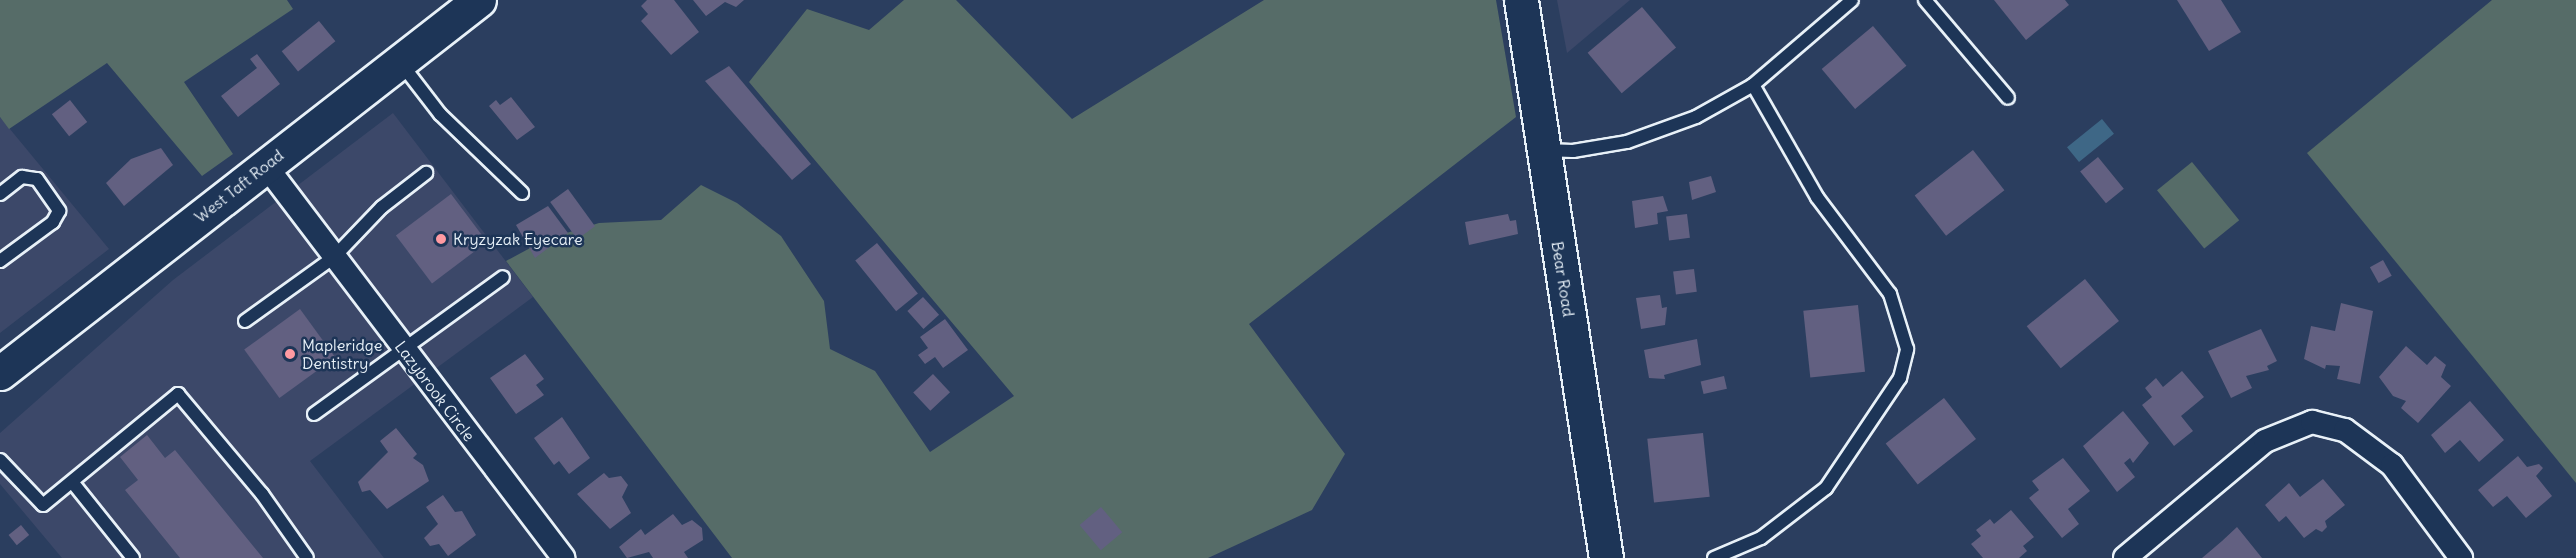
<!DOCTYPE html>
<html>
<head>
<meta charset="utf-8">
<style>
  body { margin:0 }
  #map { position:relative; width:2576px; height:558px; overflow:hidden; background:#2b3e5f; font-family:Delius,sans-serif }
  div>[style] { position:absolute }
  .built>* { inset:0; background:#3c4869 }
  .green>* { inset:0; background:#566c68; transform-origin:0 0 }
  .water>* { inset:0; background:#3e6786; transform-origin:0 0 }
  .building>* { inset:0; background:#626081; transform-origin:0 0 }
  .roads { filter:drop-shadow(2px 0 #e8f1f8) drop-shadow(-2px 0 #e8f1f8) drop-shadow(0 2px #e8f1f8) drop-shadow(0 -2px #e8f1f8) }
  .lane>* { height:12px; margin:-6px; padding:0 6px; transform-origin:6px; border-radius:6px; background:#1d3557 }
  .street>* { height:22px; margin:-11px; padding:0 11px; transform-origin:11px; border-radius:11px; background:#1d3557 }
  .secondary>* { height:33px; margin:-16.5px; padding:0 16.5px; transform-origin:16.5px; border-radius:16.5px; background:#1d3557 }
  .dots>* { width:16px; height:16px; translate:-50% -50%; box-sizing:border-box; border:3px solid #1d3557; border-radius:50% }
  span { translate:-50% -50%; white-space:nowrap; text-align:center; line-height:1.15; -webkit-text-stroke:5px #1d3557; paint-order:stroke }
  .street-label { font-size:16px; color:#e8f1f8 }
  .poi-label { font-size:16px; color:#e8f1f8 }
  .left { translate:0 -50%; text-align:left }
</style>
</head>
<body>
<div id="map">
  <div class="built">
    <i style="clip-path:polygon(1557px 0,1630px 0,1567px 53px)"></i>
    <i style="clip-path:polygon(393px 113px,533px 297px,310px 461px,384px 558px,62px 558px,0 484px,0 433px,173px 280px)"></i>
    <i style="clip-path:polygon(0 117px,109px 249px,0 333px)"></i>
  </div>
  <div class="green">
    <i style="clip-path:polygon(0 0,287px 0,293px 9px,184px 82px,233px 154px,202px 176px,107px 63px,9px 129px,0 117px)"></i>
    <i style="clip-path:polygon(904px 0,956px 0,1072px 119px,1264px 0,1496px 0,1516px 117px,1249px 324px,1345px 454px,1312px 510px,1208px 558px,732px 558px,506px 261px,547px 239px,599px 223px,661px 220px,701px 185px,737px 203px,781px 236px,824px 301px,830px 349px,875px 371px,930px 452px,1014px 396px,749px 82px,807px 9px,869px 30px)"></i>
    <i style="clip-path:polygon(2492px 0,2576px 0,2576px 483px,2307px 153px)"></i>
    <i style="left:2192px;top:162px;width:75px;height:45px;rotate:51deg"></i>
  </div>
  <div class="water">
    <i style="left:2102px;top:119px;width:19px;height:45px;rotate:51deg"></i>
  </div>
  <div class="building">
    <i style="clip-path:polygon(647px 0,674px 0,699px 32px,671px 55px,641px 21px,648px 14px,641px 6px)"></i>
    <i style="clip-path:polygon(693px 0,744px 0,736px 7px,725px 2px,706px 16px)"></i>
    <i style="clip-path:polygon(1994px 0,2065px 0,2069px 5px,2026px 40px)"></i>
    <i style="clip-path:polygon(2177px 0,2221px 0,2241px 32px,2209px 51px)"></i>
    <i style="left:1642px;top:7px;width:53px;height:71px;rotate:50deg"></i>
    <i style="left:319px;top:21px;width:26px;height:48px;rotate:51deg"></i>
    <i style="left:1873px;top:26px;width:52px;height:67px;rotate:50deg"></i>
    <i style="clip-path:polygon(257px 54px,280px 84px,238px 117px,221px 96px,257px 68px,250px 59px)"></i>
    <i style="clip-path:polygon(729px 66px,811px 164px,792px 180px,705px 81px)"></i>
    <i style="clip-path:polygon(511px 97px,535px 127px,517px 140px,489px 106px,496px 100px,500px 105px)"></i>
    <i style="left:70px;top:100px;width:28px;height:23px;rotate:52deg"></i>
    <i style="clip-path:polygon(161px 148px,173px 165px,124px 206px,106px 183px,131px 159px)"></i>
    <i style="left:1973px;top:150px;width:51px;height:74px;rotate:52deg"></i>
    <i style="left:2098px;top:157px;width:41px;height:23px;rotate:51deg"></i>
    <i style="clip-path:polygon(1711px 176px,1716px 192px,1692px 200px,1689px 182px)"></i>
    <i style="left:568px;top:189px;width:46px;height:22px;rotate:54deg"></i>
    <i style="left:451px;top:194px;width:60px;height:69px;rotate:53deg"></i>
    <i style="clip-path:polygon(1663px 196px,1668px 211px,1657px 213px,1658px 224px,1635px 228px,1632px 201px)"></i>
    <i style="clip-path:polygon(548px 206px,568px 233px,535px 258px,516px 225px)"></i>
    <i style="clip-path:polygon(1508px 214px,1510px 221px,1516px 220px,1518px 234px,1469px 245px,1465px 222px)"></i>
    <i style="left:1687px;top:214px;width:24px;height:21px;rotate:83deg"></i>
    <i style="left:877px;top:243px;width:65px;height:28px;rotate:51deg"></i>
    <i style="left:2383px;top:260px;width:18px;height:15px;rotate:61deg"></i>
    <i style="left:1694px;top:269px;width:23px;height:21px;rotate:83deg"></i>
    <i style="left:2085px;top:279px;width:54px;height:75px;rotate:51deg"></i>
    <i style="clip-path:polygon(1660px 295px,1662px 308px,1667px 307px,1665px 325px,1641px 329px,1636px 298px)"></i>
    <i style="left:923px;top:297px;width:24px;height:21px;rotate:48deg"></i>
    <i style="clip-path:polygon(2341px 303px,2373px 311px,2360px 384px,2337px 379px,2340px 366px,2326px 365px,2325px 369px,2304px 359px,2311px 326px,2335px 331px)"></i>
    <i style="left:1858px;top:305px;width:67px;height:55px;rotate:84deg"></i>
    <i style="left:300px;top:309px;width:60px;height:69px;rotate:54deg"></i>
    <i style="clip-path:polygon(945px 319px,968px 350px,943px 368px,935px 357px,925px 364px,918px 355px,928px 348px,920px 337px)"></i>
    <i style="clip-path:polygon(2261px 329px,2277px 361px,2267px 366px,2269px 370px,2246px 376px,2252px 388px,2231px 398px,2208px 351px)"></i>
    <i style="clip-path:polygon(1697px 339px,1701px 365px,1664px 375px,1665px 379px,1649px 378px,1644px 350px)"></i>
    <i style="clip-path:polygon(2406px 346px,2427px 365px,2435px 356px,2446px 365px,2441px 377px,2451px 386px,2418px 423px,2401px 408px,2406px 401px,2393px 396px,2379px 377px)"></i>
    <i style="clip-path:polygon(525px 354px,544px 379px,536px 385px,544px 395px,516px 414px,490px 378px)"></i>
    <i style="clip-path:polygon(2182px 371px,2204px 397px,2181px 416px,2193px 431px,2174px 446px,2142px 405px,2152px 397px,2145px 388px,2156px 378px,2163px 387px)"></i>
    <i style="left:933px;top:374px;width:25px;height:27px;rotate:47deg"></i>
    <i style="left:1724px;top:376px;width:13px;height:24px;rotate:77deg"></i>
    <i style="left:1944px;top:398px;width:52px;height:74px;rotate:52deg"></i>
    <i style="clip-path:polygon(2470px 401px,2504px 440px,2479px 462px,2460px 440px,2445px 453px,2431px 435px)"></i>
    <i style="clip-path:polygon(2123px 411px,2149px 443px,2133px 463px,2130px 458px,2124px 463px,2135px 477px,2117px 492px,2083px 446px)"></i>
    <i style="clip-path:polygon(562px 417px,590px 458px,569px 474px,559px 461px,554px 465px,534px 438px)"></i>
    <i style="clip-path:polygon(396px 428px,417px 454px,413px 458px,423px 465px,429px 481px,387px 509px,370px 490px,362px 492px,358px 482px,388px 452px,380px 441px)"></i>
    <i style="left:1703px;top:433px;width:64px;height:56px;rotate:84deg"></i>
    <i style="clip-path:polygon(147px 435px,165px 458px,175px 450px,263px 558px,180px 558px,125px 490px,138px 480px,120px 457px)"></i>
    <i style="clip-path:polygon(2518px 456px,2527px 467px,2539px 464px,2543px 468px,2536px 476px,2552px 496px,2526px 518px,2507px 496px,2493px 507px,2478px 490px)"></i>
    <i style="clip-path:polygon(2063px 458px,2090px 491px,2068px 509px,2079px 524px,2062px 538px,2029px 498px,2039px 490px,2032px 481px)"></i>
    <i style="clip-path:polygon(604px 473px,609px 478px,621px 476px,628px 485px,622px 497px,631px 513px,610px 529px,577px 494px)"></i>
    <i style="clip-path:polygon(2323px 479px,2345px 505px,2325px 521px,2327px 527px,2322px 532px,2316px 529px,2304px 538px,2286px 516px,2279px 522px,2265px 505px,2289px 483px,2300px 497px)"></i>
    <i style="clip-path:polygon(443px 495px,455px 512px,462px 511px,476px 535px,448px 556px,439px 544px,430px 546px,424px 538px,438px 524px,426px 507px)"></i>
    <i style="left:1101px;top:507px;width:33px;height:28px;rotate:50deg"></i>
    <i style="clip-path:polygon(2011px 510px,2034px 537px,2023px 546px,2027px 551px,2019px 558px,1983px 558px,1971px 544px,1981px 536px,1976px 530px,1990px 519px,1994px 524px)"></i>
    <i style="clip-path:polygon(673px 514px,682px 525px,692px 520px,702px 528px,703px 540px,684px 552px,688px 558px,653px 558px,649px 552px,627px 558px,619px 547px,641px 529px,645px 535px)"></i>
    <i style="left:21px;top:525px;width:13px;height:16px;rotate:51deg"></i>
    <i style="clip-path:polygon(2237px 527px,2262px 558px,2202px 558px,2222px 541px)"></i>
  </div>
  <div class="roads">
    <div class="lane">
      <i style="left:1925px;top:0;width:128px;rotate:49.7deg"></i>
      <i style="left:400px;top:62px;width:66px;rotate:52.4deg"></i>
      <i style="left:440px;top:114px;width:114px;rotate:43.9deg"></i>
      <i style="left:1544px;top:150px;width:29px;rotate:2deg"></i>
      <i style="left:1573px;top:151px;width:55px;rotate:-9.5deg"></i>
      <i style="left:1627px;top:142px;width:73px;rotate:-19.9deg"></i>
      <i style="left:1696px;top:117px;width:65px;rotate:-29.3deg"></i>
      <i style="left:1753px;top:85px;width:130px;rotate:-40.6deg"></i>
      <i style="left:0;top:194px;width:28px;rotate:-38deg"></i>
      <i style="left:22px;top:177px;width:15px;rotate:8deg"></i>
      <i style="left:37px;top:179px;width:39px;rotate:55deg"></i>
      <i style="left:59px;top:211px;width:13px;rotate:119deg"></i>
      <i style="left:53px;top:222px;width:66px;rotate:143.7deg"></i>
      <i style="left:245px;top:321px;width:110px;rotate:-35.7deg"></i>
      <i style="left:334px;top:257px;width:69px;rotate:-46.2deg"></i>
      <i style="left:382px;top:207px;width:56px;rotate:-37.7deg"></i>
      <i style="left:314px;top:414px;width:233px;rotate:-35.9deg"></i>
      <i style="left:0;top:460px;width:62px;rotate:46.3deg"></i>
      <i style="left:43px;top:505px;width:175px;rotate:-39.4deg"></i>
      <i style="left:178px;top:394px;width:131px;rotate:50deg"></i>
      <i style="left:262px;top:494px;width:78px;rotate:54.9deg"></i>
      <i style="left:73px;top:483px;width:96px;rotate:51.3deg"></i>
      <i style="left:1714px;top:558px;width:51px;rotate:-23.1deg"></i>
      <i style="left:1761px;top:538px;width:82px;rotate:-37.6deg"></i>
      <i style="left:1826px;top:488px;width:133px;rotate:-56.1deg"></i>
      <i style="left:1900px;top:378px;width:30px;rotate:-76deg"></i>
      <i style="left:1907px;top:349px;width:58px;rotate:-107.2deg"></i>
      <i style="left:1890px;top:294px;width:121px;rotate:-127deg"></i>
      <i style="left:1817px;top:197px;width:129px;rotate:-119.7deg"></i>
    </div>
    <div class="street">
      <i style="left:266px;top:166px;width:492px;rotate:52.8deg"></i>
      <i style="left:2125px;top:558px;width:182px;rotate:-39.9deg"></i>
      <i style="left:2265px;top:441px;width:51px;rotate:-22deg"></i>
      <i style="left:2312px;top:422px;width:34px;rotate:14deg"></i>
      <i style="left:2345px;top:430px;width:59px;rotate:36.7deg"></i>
      <i style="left:2392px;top:465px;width:116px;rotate:53.4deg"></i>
    </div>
    <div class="secondary">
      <i style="left:1521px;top:0;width:564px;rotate:81.34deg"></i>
      <i style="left:0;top:373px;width:607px;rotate:-37.91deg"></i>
    </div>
  </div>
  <div class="dots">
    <i style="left:441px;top:239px;background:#ff9aa2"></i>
    <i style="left:290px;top:354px;background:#ff9aa2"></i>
  </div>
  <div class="street-label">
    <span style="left:239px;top:186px;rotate:-38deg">West Taft Road</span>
    <span style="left:1563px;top:279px;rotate:81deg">Bear Road</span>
    <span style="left:435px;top:391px;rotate:53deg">Lazybrook Circle</span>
  </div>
  <div class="poi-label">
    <span class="left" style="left:453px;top:239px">Kryzyzak Eyecare</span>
    <span class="left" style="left:302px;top:354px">Mapleridge<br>Dentistry</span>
  </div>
</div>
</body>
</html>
